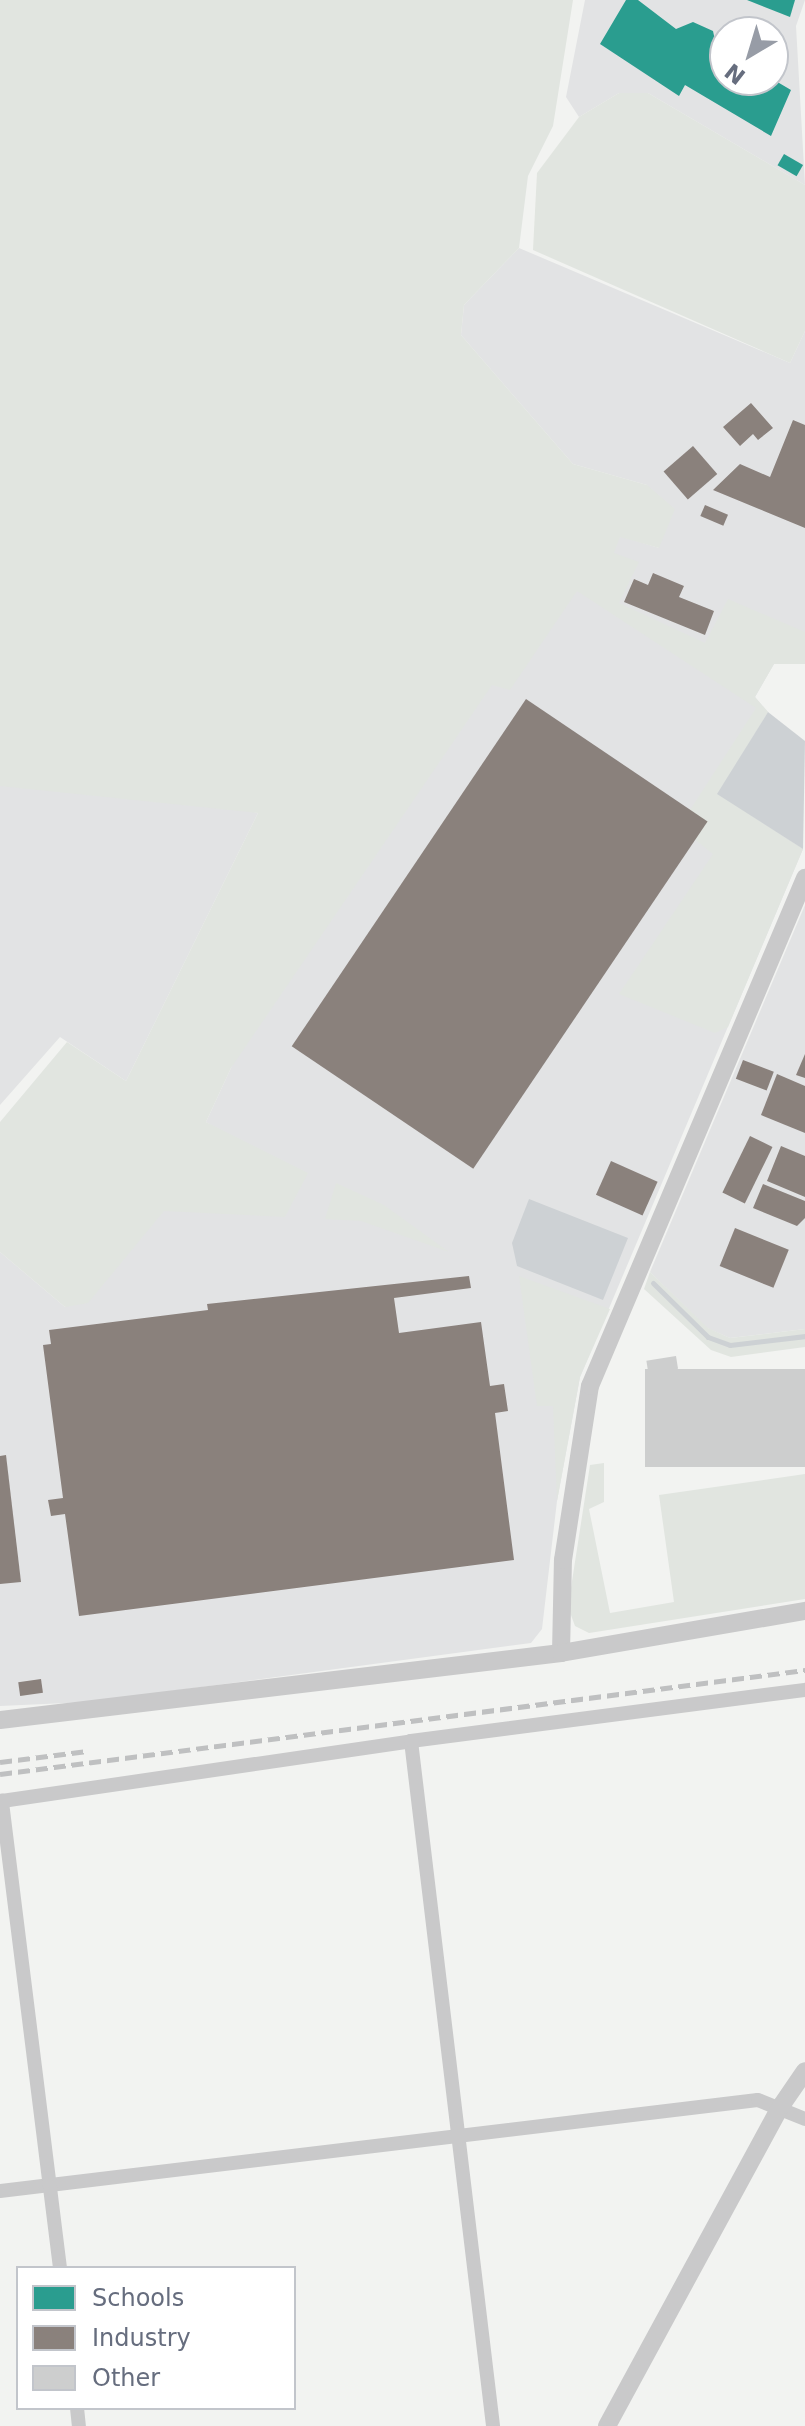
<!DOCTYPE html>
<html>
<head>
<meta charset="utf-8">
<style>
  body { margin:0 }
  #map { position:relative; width:805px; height:2426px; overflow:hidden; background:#f2f3f1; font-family:"DejaVu Sans",sans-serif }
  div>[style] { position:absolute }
  .built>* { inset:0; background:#e2e3e4 }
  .green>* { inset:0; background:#e1e5e0 }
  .water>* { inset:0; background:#cdd1d4 }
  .schools>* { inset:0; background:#2a9d8f; transform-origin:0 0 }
  .industry>* { inset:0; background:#8a817c; transform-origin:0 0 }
  .stream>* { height:5px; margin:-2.5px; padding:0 2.5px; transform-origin:2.5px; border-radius:2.5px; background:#cdd1d4 }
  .building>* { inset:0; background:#cdcece; transform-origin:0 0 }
  .minor>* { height:14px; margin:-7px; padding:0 7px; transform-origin:7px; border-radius:7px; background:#c9c9ca }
  .tertiary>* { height:18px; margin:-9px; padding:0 9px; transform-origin:9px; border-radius:9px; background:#c9c9ca }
  .rail>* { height:5px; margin-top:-2.5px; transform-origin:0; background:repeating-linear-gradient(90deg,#bfc0c1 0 12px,transparent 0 18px) }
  span { translate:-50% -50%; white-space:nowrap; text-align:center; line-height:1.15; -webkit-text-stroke:8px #fff; paint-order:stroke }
  .legend { position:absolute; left:16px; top:2266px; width:280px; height:144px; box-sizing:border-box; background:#fff; border:2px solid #c2c5cb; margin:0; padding:10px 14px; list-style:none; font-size:24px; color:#666d7e }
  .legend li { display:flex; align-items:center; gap:16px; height:40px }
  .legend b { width:40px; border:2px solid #c2c5cb }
  .north { position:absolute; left:709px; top:16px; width:80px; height:80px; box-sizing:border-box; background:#fff; border:2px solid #c2c5cb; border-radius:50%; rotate:218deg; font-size:22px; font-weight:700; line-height:32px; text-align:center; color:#666d7e }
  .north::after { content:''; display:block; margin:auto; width:28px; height:36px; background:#979ca6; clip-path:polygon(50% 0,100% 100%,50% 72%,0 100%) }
</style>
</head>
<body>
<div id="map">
  <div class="built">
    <i style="clip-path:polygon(evenodd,585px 0,805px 0,796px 26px,805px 185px,648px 93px,619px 93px,579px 117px,566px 97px,585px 0,725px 32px,773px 32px,773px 80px,725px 80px,725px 32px)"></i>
    <i style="clip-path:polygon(519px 248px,790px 363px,805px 331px,805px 664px,774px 664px,755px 697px,768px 712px,718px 794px,803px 849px,580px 1377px,557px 1501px,542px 1629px,531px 1643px,89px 1702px,0 1706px,0 1252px,65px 1307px,163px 1211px,228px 1136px,206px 1122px,353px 804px,597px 529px,659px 548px,647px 485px,573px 464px,461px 335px,464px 305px)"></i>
    <i style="clip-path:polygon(0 752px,258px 813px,126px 1081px,60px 1037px,0 1105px)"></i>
    <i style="clip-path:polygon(805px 905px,805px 1329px,730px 1338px,707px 1328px,650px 1272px)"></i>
  </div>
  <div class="green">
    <i style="clip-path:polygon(0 0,573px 0,553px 126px,528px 176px,519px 248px,464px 305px,461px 335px,573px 464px,647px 485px,675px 509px,659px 548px,620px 537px,614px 553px,639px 562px,619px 603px,705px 643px,728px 599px,805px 632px,805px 664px,774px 664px,755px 697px,768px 712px,718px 794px,803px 849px,728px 1027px,715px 1033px,619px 994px,713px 854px,679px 827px,756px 708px,577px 591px,510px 690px,492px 685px,231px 1068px,206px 1122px,308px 1173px,285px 1217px,164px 1211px,88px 1303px,65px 1307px,0 1252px,0 1122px,67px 1042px,126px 1081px,258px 813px,0 786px)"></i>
    <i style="clip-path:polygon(619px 93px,648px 93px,805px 185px,805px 331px,790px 363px,533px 250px,537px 173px,579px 117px)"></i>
    <i style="clip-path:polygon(336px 1183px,384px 1205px,449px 1252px,361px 1221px,325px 1219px)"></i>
    <i style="clip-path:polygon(650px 1272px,708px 1328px,730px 1338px,805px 1329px,805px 1347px,731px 1357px,711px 1350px,644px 1289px)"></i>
    <i style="clip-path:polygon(519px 1276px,610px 1309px,580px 1377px,557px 1501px,553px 1406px,537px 1406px)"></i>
    <i style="clip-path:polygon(604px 1463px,604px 1502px,589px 1509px,610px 1613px,674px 1602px,659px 1495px,805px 1474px,805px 1599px,589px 1633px,575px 1626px,568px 1607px,590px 1465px)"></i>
  </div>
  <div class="water">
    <i style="clip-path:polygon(768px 712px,805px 741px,803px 849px,717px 794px)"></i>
    <i style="clip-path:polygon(529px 1199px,628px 1238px,603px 1300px,517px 1266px,512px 1243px)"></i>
  </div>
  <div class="schools">
    <i style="clip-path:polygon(626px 0,638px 0,676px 29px,693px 22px,713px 31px,718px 54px,725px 50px,725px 80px,774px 80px,791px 90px,771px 136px,685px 85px,679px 96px,600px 44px)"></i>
    <i style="clip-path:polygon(747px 0,795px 0,790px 17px)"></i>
    <i style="left:784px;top:154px;width:22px;height:13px;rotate:30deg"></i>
  </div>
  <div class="industry">
    <i style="clip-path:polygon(751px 403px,773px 428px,758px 440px,753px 434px,740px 446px,723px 427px)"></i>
    <i style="clip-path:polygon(793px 420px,805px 425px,805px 528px,713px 490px,740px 464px,770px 477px)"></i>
    <i style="left:693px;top:446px;width:37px;height:39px;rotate:49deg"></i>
    <i style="left:705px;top:505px;width:25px;height:12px;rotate:23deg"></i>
    <i style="clip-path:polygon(653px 573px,684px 586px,679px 597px,714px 611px,705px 635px,624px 602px,634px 579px,648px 585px)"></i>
    <i style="left:526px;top:699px;width:219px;height:419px;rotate:34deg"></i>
    <i style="clip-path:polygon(805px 1054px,805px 1078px,796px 1075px)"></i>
    <i style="left:743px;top:1060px;width:33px;height:20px;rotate:21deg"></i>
    <i style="clip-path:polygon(777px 1074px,805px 1086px,805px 1133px,761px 1115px)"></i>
    <i style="left:750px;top:1136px;width:25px;height:63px;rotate:26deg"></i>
    <i style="clip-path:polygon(781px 1146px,805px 1156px,805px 1197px,767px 1181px)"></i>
    <i style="left:611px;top:1161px;width:51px;height:37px;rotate:24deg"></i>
    <i style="clip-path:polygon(763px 1184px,805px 1201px,805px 1218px,797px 1226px,753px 1208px)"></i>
    <i style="left:735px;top:1228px;width:58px;height:41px;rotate:22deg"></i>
    <i style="clip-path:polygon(469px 1276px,471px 1288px,394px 1298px,399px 1333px,481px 1322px,490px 1386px,504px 1384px,508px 1411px,495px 1413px,514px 1560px,79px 1616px,65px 1514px,51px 1516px,48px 1500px,63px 1498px,43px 1345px,51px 1344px,49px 1330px,208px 1310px,207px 1304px)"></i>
    <i style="clip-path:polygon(6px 1455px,21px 1582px,0 1584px,0 1456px)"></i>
    <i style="left:41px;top:1679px;width:14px;height:23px;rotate:82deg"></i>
  </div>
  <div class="stream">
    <i style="left:653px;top:1283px;width:77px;rotate:44.5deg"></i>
    <i style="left:708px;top:1337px;width:23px;rotate:20deg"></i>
    <i style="left:730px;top:1345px;width:76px;rotate:-6.8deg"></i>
  </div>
  <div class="building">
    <i style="left:676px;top:1356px;width:13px;height:30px;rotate:81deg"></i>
    <i style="left:805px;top:1369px;width:98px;height:160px;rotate:90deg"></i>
  </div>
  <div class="minor">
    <i style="left:411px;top:1741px;width:690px;rotate:83.17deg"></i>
    <i style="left:0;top:2191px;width:763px;rotate:-6.85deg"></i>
    <i style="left:758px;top:2100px;width:51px;rotate:22deg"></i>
    <i style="left:60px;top:2268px;width:471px;rotate:-97.1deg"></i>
    <i style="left:2px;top:1801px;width:413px;rotate:-8.3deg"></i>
    <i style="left:411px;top:1741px;width:397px;rotate:-7.4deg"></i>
    <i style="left:77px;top:2408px;width:18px;rotate:84deg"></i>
  </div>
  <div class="tertiary">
    <i style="left:561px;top:1653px;width:93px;rotate:-88.8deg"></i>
    <i style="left:563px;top:1560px;width:176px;rotate:-81.2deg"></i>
    <i style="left:590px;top:1386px;width:552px;rotate:-67.06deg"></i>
    <i style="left:0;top:1720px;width:565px;rotate:-6.81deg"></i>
    <i style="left:561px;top:1653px;width:248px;rotate:-9.8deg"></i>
    <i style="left:607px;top:2426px;width:364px;rotate:-61.5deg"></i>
    <i style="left:781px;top:2106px;width:42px;rotate:-55.6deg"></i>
  </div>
  <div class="rail">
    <i style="left:0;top:1762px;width:88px;rotate:-7.2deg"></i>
    <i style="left:0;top:1774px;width:812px;rotate:-7.36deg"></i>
  </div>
  <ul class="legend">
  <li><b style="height:22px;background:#2a9d8f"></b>Schools</li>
  <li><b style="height:22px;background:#8a817c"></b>Industry</li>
  <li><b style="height:22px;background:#cdcece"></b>Other</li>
  </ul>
  <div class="north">N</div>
</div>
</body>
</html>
